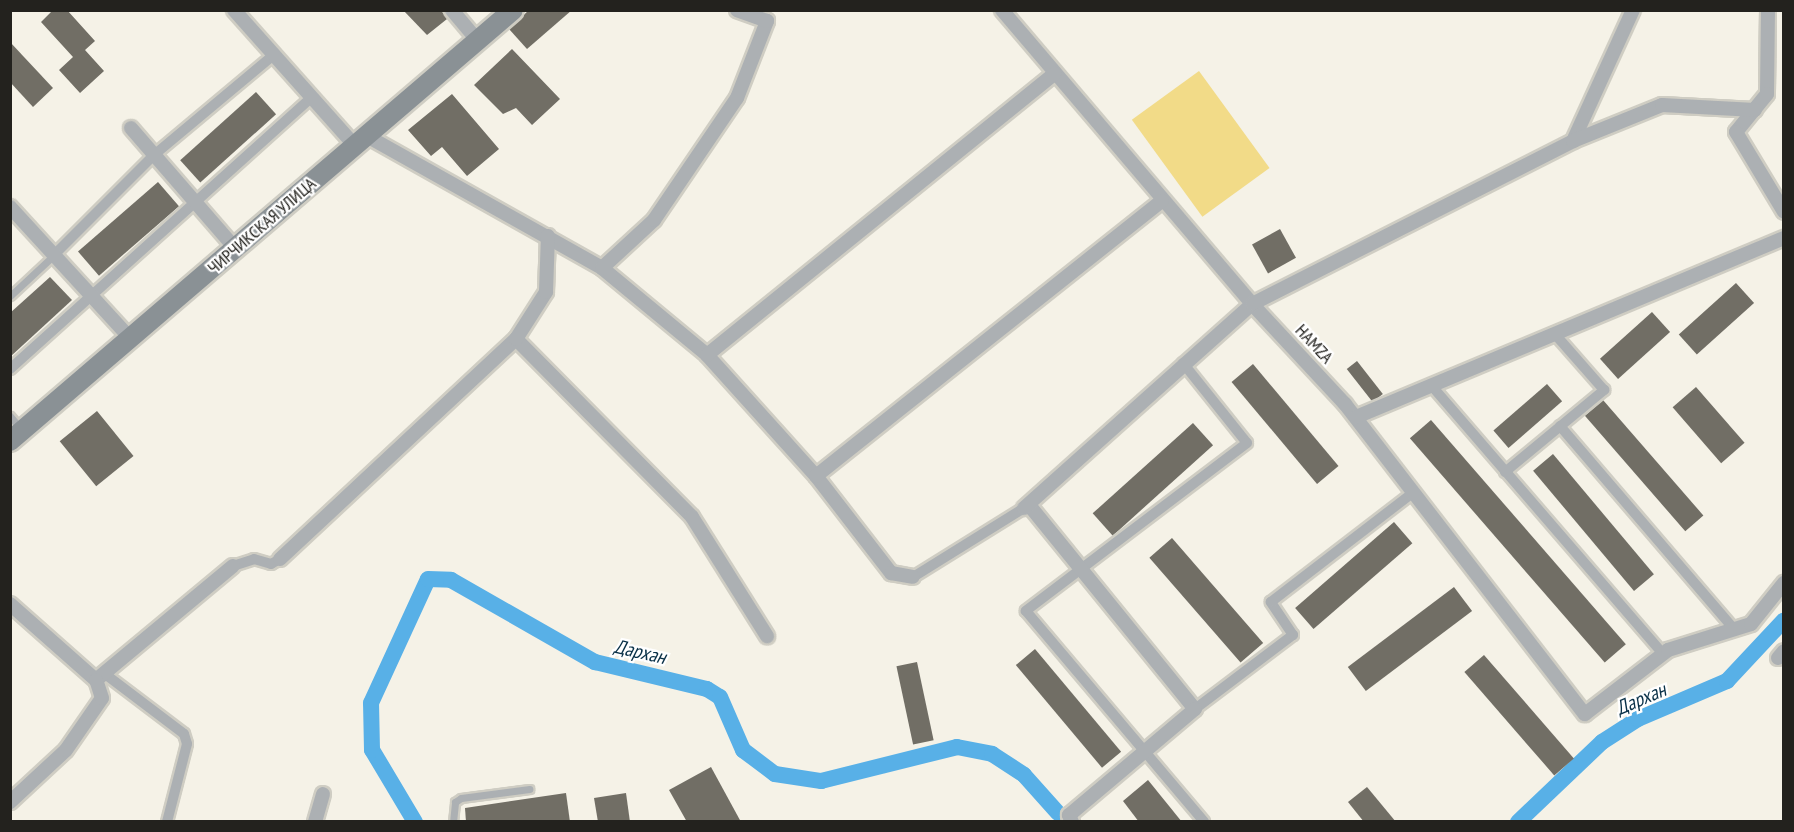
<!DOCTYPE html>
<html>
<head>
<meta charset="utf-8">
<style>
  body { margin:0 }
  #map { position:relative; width:1794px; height:832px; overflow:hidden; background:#f5f2e7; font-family:"PT Sans Narrow",sans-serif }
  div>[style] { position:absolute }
  .green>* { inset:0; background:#f2db88; transform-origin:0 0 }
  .canal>* { height:16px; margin:-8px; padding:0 8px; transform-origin:8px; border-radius:8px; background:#58b0e7 }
  .building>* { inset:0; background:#716e65; transform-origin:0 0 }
  .roads { filter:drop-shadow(2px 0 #cfcdc3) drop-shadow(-2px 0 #cfcdc3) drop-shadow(0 2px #cfcdc3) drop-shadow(0 -2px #cfcdc3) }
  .service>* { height:7px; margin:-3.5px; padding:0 3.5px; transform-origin:3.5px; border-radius:3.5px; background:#acb0b3 }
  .pedestrian>* { height:10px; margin:-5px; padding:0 5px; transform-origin:5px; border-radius:5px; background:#acb0b3 }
  .minor>* { height:14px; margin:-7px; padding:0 7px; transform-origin:7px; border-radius:7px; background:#acb0b3 }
  .secondary>* { height:20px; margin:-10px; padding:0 10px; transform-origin:10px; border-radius:10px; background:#8a9195 }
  span { translate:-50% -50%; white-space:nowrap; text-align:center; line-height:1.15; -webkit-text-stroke:4.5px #fff; paint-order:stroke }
  .street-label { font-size:18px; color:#23221e }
  .water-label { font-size:20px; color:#093047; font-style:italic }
  .frame { position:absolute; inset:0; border:12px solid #23221e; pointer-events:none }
</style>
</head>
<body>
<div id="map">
  <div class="green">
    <i style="left:1199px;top:71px;width:120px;height:83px;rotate:54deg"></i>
  </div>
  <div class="canal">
    <i style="left:415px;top:822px;width:84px;rotate:-120.8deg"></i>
    <i style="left:372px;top:750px;width:47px;rotate:-91.2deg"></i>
    <i style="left:371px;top:703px;width:136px;rotate:-65.3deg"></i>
    <i style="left:428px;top:579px;width:23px;rotate:2deg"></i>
    <i style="left:451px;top:580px;width:166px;rotate:29.7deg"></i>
    <i style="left:595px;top:662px;width:115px;rotate:13.6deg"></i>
    <i style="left:707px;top:689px;width:15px;rotate:32deg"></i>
    <i style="left:720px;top:697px;width:58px;rotate:66.5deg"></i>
    <i style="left:743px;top:750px;width:40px;rotate:37deg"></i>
    <i style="left:775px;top:774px;width:47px;rotate:8.7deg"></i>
    <i style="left:821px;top:781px;width:140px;rotate:-14deg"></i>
    <i style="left:957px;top:747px;width:36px;rotate:11deg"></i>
    <i style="left:992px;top:754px;width:38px;rotate:33deg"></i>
    <i style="left:1024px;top:775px;width:51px;rotate:48.2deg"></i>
    <i style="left:1518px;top:822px;width:116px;rotate:-43.6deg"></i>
    <i style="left:1602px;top:742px;width:43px;rotate:-32.6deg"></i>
    <i style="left:1638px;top:719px;width:97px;rotate:-23.1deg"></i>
    <i style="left:1727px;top:681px;width:83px;rotate:-46.9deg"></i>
  </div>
  <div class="building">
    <i style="clip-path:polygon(53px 10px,67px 10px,95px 41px,85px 50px,104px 71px,80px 93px,59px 70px,73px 57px,41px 22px)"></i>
    <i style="clip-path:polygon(403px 10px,441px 10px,447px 19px,427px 35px)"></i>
    <i style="clip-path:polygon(529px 10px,572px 10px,527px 49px,509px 29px)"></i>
    <i style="clip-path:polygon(10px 42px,53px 88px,33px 107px,10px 82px)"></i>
    <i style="clip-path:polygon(512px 49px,560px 99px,532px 125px,516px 108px,503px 114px,474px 85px)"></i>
    <i style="left:256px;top:92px;width:30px;height:102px;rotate:48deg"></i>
    <i style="clip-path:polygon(452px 94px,499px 149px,467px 176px,442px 147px,431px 156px,408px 130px)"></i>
    <i style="left:158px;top:182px;width:32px;height:106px;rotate:49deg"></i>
    <i style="left:1280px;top:229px;width:33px;height:32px;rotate:61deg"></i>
    <i style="clip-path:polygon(50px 277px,72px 300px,10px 357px,10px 313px)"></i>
    <i style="left:1736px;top:283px;width:27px;height:77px;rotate:48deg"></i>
    <i style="left:1652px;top:312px;width:27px;height:70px;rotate:48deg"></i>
    <i style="left:1357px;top:361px;width:42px;height:13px;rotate:52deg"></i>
    <i style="left:1253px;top:364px;width:133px;height:28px;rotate:50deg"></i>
    <i style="left:1547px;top:384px;width:23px;height:71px;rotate:49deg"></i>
    <i style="left:1696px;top:387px;width:74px;height:31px;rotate:49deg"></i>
    <i style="left:1603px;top:400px;width:153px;height:24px;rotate:49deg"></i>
    <i style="left:97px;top:411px;width:58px;height:48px;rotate:51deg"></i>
    <i style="left:1431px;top:420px;width:297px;height:28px;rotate:49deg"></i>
    <i style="left:1193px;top:423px;width:30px;height:135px;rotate:48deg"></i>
    <i style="left:1553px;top:454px;width:157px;height:26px;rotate:50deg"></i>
    <i style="left:1394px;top:522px;width:28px;height:131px;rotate:49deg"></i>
    <i style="left:1172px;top:538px;width:139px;height:30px;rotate:49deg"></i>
    <i style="left:1454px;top:587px;width:30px;height:133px;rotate:53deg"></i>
    <i style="left:1035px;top:649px;width:134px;height:25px;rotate:50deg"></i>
    <i style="left:1484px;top:655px;width:137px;height:26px;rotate:49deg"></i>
    <i style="left:917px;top:662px;width:80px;height:21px;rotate:78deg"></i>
    <i style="clip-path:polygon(711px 767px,741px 822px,687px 822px,669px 790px)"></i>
    <i style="clip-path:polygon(1148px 780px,1182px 822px,1139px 822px,1123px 801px)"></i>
    <i style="clip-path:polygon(1367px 787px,1396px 822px,1364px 822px,1348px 802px)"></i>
    <i style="clip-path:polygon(566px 793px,570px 822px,466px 822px,465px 808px)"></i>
    <i style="clip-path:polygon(626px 793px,630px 822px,598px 822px,594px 798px)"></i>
  </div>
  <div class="roads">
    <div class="service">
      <i style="left:10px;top:296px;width:60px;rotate:-43deg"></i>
      <i style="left:10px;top:416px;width:17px;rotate:50deg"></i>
      <i style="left:453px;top:822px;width:20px;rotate:-84deg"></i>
      <i style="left:455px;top:802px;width:7px;rotate:-34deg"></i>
      <i style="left:461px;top:798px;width:69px;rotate:-7.5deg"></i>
    </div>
    <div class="pedestrian">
      <i style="left:54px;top:255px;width:141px;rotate:-45deg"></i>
      <i style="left:154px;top:155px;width:158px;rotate:-39.9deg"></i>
      <i style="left:1183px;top:363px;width:102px;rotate:51.3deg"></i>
      <i style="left:1247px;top:443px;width:278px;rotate:142.8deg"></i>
      <i style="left:1026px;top:611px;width:276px;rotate:49.8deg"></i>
      <i style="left:10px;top:369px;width:406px;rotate:-42deg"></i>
      <i style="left:1431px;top:385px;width:349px;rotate:49.2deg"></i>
      <i style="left:1560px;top:426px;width:267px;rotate:49.4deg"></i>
      <i style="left:1505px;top:472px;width:129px;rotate:-39.6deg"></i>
      <i style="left:1604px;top:390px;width:76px;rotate:-131.3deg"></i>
      <i style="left:233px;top:566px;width:22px;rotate:-18deg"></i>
      <i style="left:254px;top:559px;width:18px;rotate:16deg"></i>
      <i style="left:271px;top:564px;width:10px;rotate:-29deg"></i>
      <i style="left:913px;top:577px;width:131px;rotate:-31.9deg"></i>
      <i style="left:105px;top:674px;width:99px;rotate:37.2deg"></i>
      <i style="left:184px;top:734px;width:10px;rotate:73deg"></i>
      <i style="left:187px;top:744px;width:81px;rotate:104.4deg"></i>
      <i style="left:1195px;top:709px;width:123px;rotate:-37.1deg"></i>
      <i style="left:1293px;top:635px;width:40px;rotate:-124deg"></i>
      <i style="left:1271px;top:602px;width:180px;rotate:-37.6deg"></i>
    </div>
    <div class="minor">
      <i style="left:234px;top:10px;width:182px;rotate:48.3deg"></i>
      <i style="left:452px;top:10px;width:40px;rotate:50deg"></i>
      <i style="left:1002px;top:10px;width:386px;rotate:49.6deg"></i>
      <i style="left:1252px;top:304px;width:137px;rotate:47.1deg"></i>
      <i style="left:1345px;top:404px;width:392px;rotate:52.3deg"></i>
      <i style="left:1585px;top:714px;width:105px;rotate:-37.6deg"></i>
      <i style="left:1668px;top:650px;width:87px;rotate:-17.4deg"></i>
      <i style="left:1751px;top:624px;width:53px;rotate:-51.2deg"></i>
      <i style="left:1768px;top:10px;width:84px;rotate:90.7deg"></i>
      <i style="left:1767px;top:94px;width:49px;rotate:129.2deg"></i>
      <i style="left:1736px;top:132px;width:93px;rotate:59deg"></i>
      <i style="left:131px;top:128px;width:159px;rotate:49.1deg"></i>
      <i style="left:367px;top:136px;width:270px;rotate:29.3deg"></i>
      <i style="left:602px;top:268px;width:136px;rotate:39.6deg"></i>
      <i style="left:707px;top:355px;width:163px;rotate:48deg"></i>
      <i style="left:816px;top:476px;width:123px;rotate:52.3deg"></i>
      <i style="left:891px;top:573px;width:22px;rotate:10deg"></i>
      <i style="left:1573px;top:141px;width:144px;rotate:-65.4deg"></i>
      <i style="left:10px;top:207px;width:179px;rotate:47.5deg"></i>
      <i style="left:602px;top:268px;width:71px;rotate:-42.7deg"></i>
      <i style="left:654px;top:220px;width:148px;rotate:-55.8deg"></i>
      <i style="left:737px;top:98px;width:83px;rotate:-68.7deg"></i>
      <i style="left:767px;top:21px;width:32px;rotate:-160deg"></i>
      <i style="left:516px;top:339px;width:250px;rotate:45.3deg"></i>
      <i style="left:692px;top:517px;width:141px;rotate:57.8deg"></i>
      <i style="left:707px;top:355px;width:447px;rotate:-39deg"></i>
      <i style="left:1356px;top:417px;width:464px;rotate:-22.7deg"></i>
      <i style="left:816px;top:476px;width:442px;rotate:-38.5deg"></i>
      <i style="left:1029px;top:505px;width:263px;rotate:50.9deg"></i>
      <i style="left:1195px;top:709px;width:165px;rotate:139.9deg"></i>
      <i style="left:1069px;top:815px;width:8px;rotate:67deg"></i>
      <i style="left:1024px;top:508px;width:306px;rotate:-41.8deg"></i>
      <i style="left:1252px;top:304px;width:360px;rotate:-26.9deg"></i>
      <i style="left:1573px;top:141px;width:96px;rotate:-22deg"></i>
      <i style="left:1662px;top:105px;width:93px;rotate:3.1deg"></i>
      <i style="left:280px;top:559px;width:323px;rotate:-43deg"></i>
      <i style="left:516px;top:339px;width:56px;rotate:-57.4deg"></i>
      <i style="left:546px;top:292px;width:56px;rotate:-88deg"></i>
      <i style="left:10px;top:604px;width:115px;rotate:41.5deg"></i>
      <i style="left:96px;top:680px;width:178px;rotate:-39.8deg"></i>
      <i style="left:1778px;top:658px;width:9px;rotate:-49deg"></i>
      <i style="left:10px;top:802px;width:76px;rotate:-42.9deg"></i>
      <i style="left:66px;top:750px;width:63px;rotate:-55.3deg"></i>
      <i style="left:102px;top:698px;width:19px;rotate:-108deg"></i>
      <i style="left:315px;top:822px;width:29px;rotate:-74deg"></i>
    </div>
    <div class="secondary">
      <i style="left:10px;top:441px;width:662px;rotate:-40.59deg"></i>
    </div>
  </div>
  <div class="street-label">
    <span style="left:262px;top:226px;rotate:-41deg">ЧИРЧИКСКАЯ УЛИЦА</span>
    <span style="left:1314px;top:344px;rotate:47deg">HAMZA</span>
  </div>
  <div class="water-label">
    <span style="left:640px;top:652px;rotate:13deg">Дархан</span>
    <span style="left:1641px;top:699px;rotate:-23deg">Дархан</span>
  </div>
  <div class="frame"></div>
</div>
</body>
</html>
